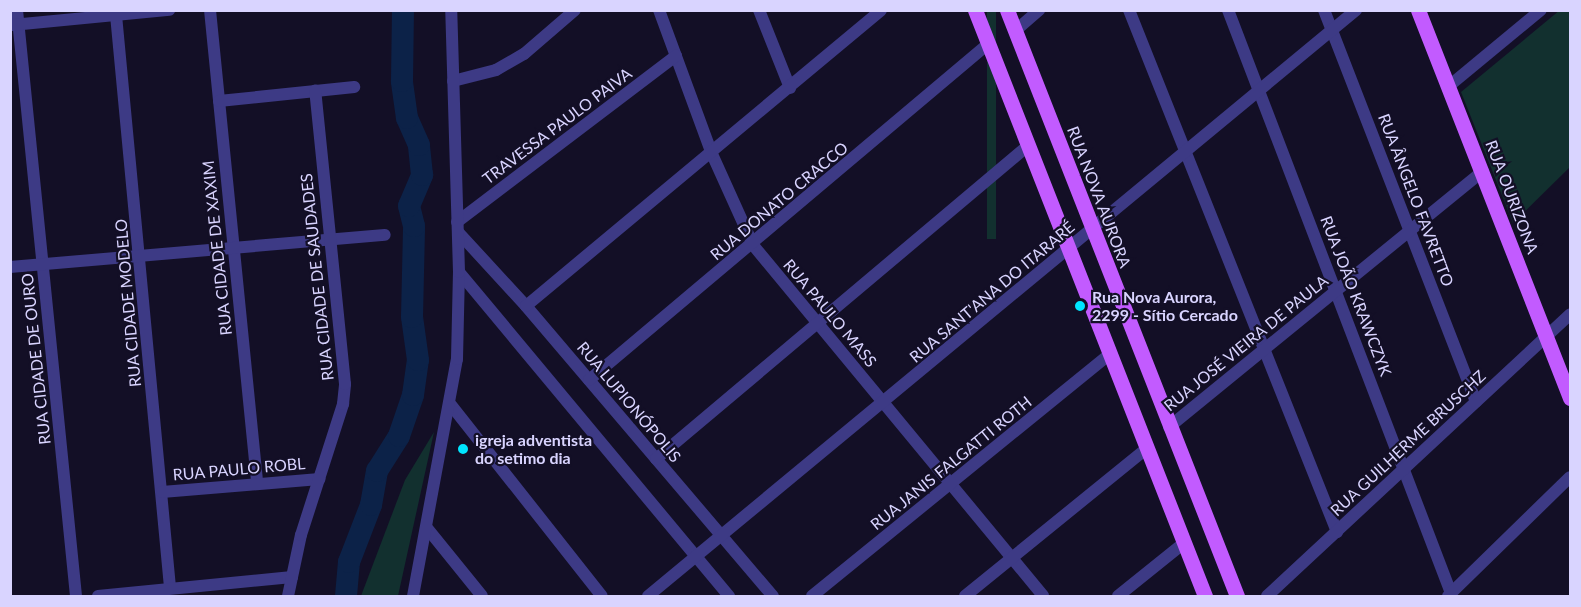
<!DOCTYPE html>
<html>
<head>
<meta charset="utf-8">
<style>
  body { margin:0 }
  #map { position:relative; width:1581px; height:607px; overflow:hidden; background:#130f26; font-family:Lato,sans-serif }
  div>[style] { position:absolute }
  .green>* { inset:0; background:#12302f; transform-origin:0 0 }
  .river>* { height:22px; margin:-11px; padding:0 11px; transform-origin:11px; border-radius:11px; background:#0c2248 }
  .minor>* { height:12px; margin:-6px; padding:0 6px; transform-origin:6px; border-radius:6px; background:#3d3a85 }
  .major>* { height:15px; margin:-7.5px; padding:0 7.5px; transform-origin:7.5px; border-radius:7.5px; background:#c25bff }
  .dots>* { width:16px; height:16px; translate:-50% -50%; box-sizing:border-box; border:3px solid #130f26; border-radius:50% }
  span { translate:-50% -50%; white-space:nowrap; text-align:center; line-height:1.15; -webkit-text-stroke:4.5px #130f26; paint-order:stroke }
  .street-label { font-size:16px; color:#d9d4ff }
  .poi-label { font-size:16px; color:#d9d4ff; font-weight:700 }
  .left { translate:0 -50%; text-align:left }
  .frame { position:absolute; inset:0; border:12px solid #d9d4ff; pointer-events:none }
</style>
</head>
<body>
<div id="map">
  <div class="green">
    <i style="clip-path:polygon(1560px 10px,1570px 11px,1570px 167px,1513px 223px,1461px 92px)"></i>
    <i style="left:987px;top:11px;width:9px;height:228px"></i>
    <i style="clip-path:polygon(434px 432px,398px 596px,361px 596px,405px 480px)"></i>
  </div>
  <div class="river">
    <i style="left:346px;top:596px;width:34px;rotate:-85deg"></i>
    <i style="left:349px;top:562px;width:61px;rotate:-68.9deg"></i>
    <i style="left:371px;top:505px;width:35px;rotate:-80deg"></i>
    <i style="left:377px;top:471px;width:41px;rotate:-57.8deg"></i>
    <i style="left:399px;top:436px;width:43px;rotate:-71.1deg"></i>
    <i style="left:413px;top:395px;width:35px;rotate:-82deg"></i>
    <i style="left:418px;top:360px;width:43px;rotate:-97.9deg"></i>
    <i style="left:412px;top:317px;width:91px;rotate:-88.7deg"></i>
    <i style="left:414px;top:226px;width:21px;rotate:-104deg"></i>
    <i style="left:409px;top:206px;width:34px;rotate:-67deg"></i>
    <i style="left:422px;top:175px;width:30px;rotate:-96deg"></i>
    <i style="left:419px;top:145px;width:30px;rotate:-114deg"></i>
    <i style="left:407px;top:118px;width:37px;rotate:-98deg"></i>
    <i style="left:402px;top:81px;width:71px;rotate:-89.2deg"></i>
  </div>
  <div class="minor">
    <i style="left:17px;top:10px;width:589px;rotate:84.25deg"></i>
    <i style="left:210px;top:10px;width:474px;rotate:84.3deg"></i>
    <i style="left:659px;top:10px;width:153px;rotate:69.8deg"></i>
    <i style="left:712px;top:154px;width:100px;rotate:65.7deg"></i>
    <i style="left:753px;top:245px;width:455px;rotate:50.4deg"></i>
    <i style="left:759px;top:10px;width:84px;rotate:68.3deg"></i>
    <i style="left:1129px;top:10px;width:562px;rotate:68.27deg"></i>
    <i style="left:1228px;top:10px;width:624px;rotate:69.07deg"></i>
    <i style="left:1324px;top:10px;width:420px;rotate:68.8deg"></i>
    <i style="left:116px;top:15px;width:575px;rotate:84.61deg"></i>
    <i style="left:12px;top:25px;width:158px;rotate:-5.5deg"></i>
    <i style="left:1015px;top:31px;width:32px;rotate:-41deg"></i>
    <i style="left:453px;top:81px;width:44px;rotate:-14.3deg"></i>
    <i style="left:496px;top:70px;width:32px;rotate:-30deg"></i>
    <i style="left:524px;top:54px;width:67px;rotate:-40.8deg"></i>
    <i style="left:1449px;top:86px;width:119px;rotate:-39.6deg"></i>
    <i style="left:219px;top:101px;width:136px;rotate:-5.9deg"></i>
    <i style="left:457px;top:222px;width:275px;rotate:-37.2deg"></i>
    <i style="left:458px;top:232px;width:100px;rotate:47.4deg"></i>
    <i style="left:526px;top:306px;width:381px;rotate:49.6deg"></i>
    <i style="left:10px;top:267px;width:376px;rotate:-4.9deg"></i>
    <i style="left:459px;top:272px;width:422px;rotate:50.2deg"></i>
    <i style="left:526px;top:306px;width:462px;rotate:-39.8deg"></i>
    <i style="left:589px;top:380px;width:522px;rotate:-40.1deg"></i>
    <i style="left:451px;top:405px;width:243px;rotate:51.7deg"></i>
    <i style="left:1169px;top:427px;width:405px;rotate:-39.2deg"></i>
    <i style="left:656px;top:459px;width:486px;rotate:-40.1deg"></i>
    <i style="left:162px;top:492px;width:158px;rotate:-4.7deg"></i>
    <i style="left:427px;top:528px;width:87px;rotate:51deg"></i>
    <i style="left:98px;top:596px;width:195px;rotate:-5.6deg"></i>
    <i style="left:288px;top:596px;width:62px;rotate:-78deg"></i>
    <i style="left:301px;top:535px;width:138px;rotate:-72.2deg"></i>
    <i style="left:343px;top:404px;width:20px;rotate:-84deg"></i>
    <i style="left:345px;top:384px;width:295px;rotate:-95.8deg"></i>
    <i style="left:413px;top:596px;width:241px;rotate:-79.5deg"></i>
    <i style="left:457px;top:359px;width:87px;rotate:-88.7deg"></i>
    <i style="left:459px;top:272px;width:262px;rotate:-91.7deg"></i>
    <i style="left:648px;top:596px;width:919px;rotate:-39.61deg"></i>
    <i style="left:812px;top:596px;width:384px;rotate:-39.1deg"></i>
    <i style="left:965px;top:596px;width:235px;rotate:-39.1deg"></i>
    <i style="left:1118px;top:596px;width:85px;rotate:-38.8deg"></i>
    <i style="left:1267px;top:596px;width:414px;rotate:-42.9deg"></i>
    <i style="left:1448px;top:596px;width:170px;rotate:-44.3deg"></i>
  </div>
  <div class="major">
    <i style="left:975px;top:10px;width:630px;rotate:68.57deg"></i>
    <i style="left:1007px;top:10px;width:630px;rotate:68.57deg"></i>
    <i style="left:1418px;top:10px;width:417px;rotate:68.6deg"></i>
  </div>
  <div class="dots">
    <i style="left:1080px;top:306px;background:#00e5ff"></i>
    <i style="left:463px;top:449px;background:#00e5ff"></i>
  </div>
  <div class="street-label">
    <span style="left:557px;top:126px;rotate:-37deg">TRAVESSA PAULO PAIVA</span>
    <span style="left:1099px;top:197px;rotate:69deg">RUA NOVA AURORA</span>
    <span style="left:1512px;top:197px;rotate:69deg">RUA OURIZONA</span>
    <span style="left:1416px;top:200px;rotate:69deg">RUA ÂNGELO FAVRETTO</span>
    <span style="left:779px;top:201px;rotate:-40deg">RUA DONATO CRACCO</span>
    <span style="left:217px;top:248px;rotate:-96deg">RUA CIDADE DE XAXIM</span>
    <span style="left:317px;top:277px;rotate:-96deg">RUA CIDADE DE SAUDADES</span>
    <span style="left:992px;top:292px;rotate:-40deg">RUA SANT'ANA DO ITARARÉ</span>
    <span style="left:1356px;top:296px;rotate:69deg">RUA JOÃO KRAWCZYK</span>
    <span style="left:128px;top:303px;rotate:-95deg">RUA CIDADE MODELO</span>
    <span style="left:830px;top:313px;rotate:50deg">RUA PAULO MASS</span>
    <span style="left:1246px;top:343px;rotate:-39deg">RUA JOSÉ VIEIRA DE PAULA</span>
    <span style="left:36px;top:359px;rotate:-96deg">RUA CIDADE DE OURO</span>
    <span style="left:629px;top:402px;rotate:50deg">RUA LUPIONÓPOLIS</span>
    <span style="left:1408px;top:443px;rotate:-43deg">RUA GUILHERME BRUSCHZ</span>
    <span style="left:951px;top:463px;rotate:-39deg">RUA JANIS FALGATTI ROTH</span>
    <span style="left:239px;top:469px;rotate:-5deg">RUA PAULO ROBL</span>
  </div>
  <div class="poi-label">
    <span class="left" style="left:1092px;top:306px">Rua Nova Aurora,<br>2299 - Sítio Cercado</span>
    <span class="left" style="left:475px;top:449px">igreja adventista<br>do setimo dia</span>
  </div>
  <div class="frame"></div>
</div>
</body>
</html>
